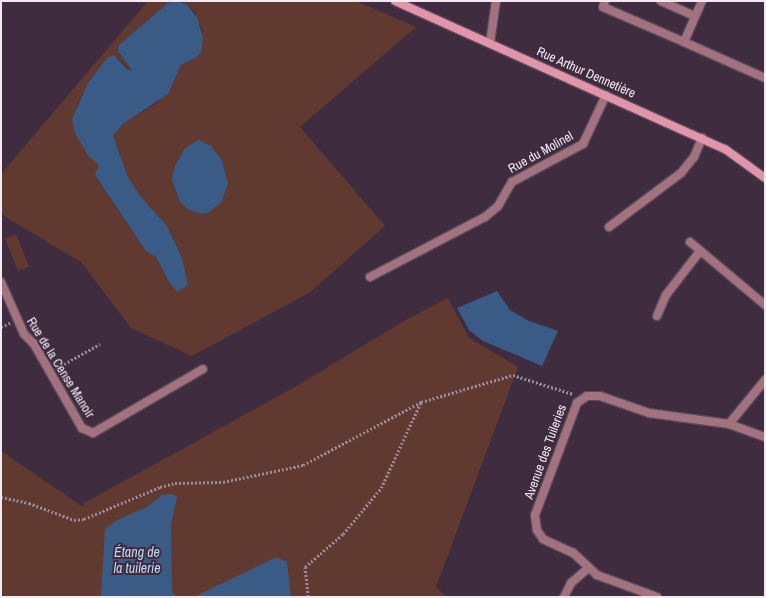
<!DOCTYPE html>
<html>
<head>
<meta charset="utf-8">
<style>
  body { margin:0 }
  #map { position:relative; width:766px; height:598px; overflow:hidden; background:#3f2c3f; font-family:"Archivo Narrow",sans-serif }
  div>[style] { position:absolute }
  .green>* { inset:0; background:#603a30; transform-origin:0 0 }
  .water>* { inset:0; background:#3b5b87 }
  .path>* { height:2.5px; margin-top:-1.25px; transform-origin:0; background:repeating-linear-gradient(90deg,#9b8b9a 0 2px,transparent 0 4px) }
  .roads { filter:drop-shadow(1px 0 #5c4a5c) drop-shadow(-1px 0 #5c4a5c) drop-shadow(0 1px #5c4a5c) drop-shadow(0 -1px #5c4a5c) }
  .lane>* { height:8px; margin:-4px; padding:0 4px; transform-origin:4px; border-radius:4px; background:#a3727f }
  .street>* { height:8px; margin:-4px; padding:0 4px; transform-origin:4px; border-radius:4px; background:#a3727f }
  .secondary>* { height:8px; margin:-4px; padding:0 4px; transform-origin:4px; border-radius:4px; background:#e294aa }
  span { translate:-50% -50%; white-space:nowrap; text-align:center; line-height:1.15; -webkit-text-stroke:4px #3f2c3f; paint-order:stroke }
  .street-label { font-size:13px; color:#f4e8f3 }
  .water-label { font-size:14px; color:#c4d8f5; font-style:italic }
  .frame { position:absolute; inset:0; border:2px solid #f4e8f3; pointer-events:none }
</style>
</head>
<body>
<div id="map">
  <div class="green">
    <i style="clip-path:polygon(evenodd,148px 1px,356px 1px,416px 27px,300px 127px,385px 226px,309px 293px,192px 356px,131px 328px,81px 262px,1px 214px,1px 174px,148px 1px,183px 2px,195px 12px,202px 30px,197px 57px,181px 65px,157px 103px,123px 124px,113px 136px,129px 179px,141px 197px,167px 226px,182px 258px,184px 287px,177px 292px,169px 282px,156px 257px,146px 251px,95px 175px,99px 165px,77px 106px,91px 78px,103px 64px,117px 57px,129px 70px,132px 70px,121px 55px,119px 45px,168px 3px,183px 2px,148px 1px,211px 146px,222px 160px,227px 177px,211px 146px)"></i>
    <i style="left:16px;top:234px;width:35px;height:12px;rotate:68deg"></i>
    <i style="clip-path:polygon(448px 298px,469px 338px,518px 367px,436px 587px,447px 597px,1px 597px,1px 451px,83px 507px,84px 503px,295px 387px,404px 321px)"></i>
  </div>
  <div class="water">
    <i style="clip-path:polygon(179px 1px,187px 5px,197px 17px,203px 37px,201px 52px,197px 57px,181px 65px,168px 94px,123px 124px,113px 136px,129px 179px,141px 197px,167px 226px,182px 258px,188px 285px,177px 292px,169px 282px,156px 257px,146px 251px,95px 175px,99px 165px,89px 157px,75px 133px,72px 119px,88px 83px,107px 58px,114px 55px,128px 70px,132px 70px,118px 51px,119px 45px,168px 3px)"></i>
    <i style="clip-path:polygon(199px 140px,211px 146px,222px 160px,228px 184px,221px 203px,209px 212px,202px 214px,189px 210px,180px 202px,172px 180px,175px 166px,185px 148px)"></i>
    <i style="clip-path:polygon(497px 291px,510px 310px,527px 320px,558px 331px,542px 366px,483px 341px,469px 330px,457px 308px)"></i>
    <i style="clip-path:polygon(172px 494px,177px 497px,171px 524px,172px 591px,176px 597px,101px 597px,105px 529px,117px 520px,147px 507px,162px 495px)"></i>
    <i style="clip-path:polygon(277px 557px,287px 562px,291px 597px,194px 597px)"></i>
  </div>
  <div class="path">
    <i style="left:1px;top:327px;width:10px;rotate:-24deg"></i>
    <i style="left:57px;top:368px;width:49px;rotate:-29.2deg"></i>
    <i style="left:1px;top:497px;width:29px;rotate:12deg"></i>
    <i style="left:29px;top:503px;width:48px;rotate:20.7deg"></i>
    <i style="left:74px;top:520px;width:10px;rotate:-6deg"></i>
    <i style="left:84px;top:519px;width:82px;rotate:-22.8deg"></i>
    <i style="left:160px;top:487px;width:16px;rotate:-15deg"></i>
    <i style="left:175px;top:483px;width:48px;rotate:-1.2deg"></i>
    <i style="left:223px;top:482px;width:82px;rotate:-12deg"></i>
    <i style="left:303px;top:465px;width:134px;rotate:-28.1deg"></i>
    <i style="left:421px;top:402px;width:96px;rotate:-16.4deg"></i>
    <i style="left:513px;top:375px;width:63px;rotate:17.6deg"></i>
    <i style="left:308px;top:597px;width:30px;rotate:-96deg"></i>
    <i style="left:305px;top:567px;width:50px;rotate:-41deg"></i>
    <i style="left:343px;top:534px;width:60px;rotate:-50.4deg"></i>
    <i style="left:381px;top:488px;width:95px;rotate:-65.1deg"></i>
  </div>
  <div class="roads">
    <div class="lane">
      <i style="left:1px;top:282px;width:57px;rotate:66.1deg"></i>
      <i style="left:24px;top:334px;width:14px;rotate:45deg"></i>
      <i style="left:34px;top:344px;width:97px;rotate:60.3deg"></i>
      <i style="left:82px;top:428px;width:12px;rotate:24deg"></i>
      <i style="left:93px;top:433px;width:127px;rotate:-30.2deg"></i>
    </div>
    <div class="street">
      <i style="left:605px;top:1px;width:6px;rotate:108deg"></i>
      <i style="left:603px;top:7px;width:88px;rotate:23.4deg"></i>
      <i style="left:661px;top:1px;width:37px;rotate:24deg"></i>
      <i style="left:702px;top:1px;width:45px;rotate:113.7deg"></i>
      <i style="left:684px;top:42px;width:89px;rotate:24deg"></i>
      <i style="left:490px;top:43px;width:42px;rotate:-81.9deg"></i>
      <i style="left:609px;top:227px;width:90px;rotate:-36.9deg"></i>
      <i style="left:681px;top:173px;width:21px;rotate:-51deg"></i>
      <i style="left:694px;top:157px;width:21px;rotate:-67deg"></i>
      <i style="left:690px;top:242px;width:98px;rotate:40deg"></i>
      <i style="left:370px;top:277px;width:130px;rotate:-27.6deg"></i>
      <i style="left:485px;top:217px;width:17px;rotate:-40deg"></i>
      <i style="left:498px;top:206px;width:28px;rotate:-60deg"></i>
      <i style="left:512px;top:182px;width:81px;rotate:-28.2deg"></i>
      <i style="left:583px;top:144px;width:54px;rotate:-64.9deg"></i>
      <i style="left:657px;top:316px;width:23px;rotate:-67deg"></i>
      <i style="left:666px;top:295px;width:56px;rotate:-52.3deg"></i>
      <i style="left:729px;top:424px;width:57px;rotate:-50.7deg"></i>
      <i style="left:564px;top:597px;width:16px;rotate:-63deg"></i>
      <i style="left:571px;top:583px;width:21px;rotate:-41deg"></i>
      <i style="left:657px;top:597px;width:64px;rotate:-159.9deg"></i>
      <i style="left:597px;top:575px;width:33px;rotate:-137deg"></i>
      <i style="left:573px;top:553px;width:33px;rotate:-155deg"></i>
      <i style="left:543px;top:539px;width:11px;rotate:-124deg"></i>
      <i style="left:537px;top:530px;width:15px;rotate:-98deg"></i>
      <i style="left:535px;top:515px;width:120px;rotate:-69.4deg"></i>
      <i style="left:577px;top:403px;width:12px;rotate:-35deg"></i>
      <i style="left:587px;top:396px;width:13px"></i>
      <i style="left:600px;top:396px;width:52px;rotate:19.1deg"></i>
      <i style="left:649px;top:413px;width:81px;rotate:7.8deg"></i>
      <i style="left:729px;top:424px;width:38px;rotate:20deg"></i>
    </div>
    <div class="secondary">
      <i style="left:395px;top:1px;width:362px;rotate:24.2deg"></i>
      <i style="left:725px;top:149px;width:49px;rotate:35.9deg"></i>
    </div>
  </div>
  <div class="street-label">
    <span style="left:586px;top:73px;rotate:24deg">Rue Arthur Dennetière</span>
    <span style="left:541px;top:153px;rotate:-29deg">Rue du Molinel</span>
    <span style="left:60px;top:368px;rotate:58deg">Rue de la Cense Manoir</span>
    <span style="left:546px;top:452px;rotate:-70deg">Avenue des Tuileries</span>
  </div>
  <div class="water-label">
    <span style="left:137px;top:560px">Étang de<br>la tuilerie</span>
  </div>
  <div class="frame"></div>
</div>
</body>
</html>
